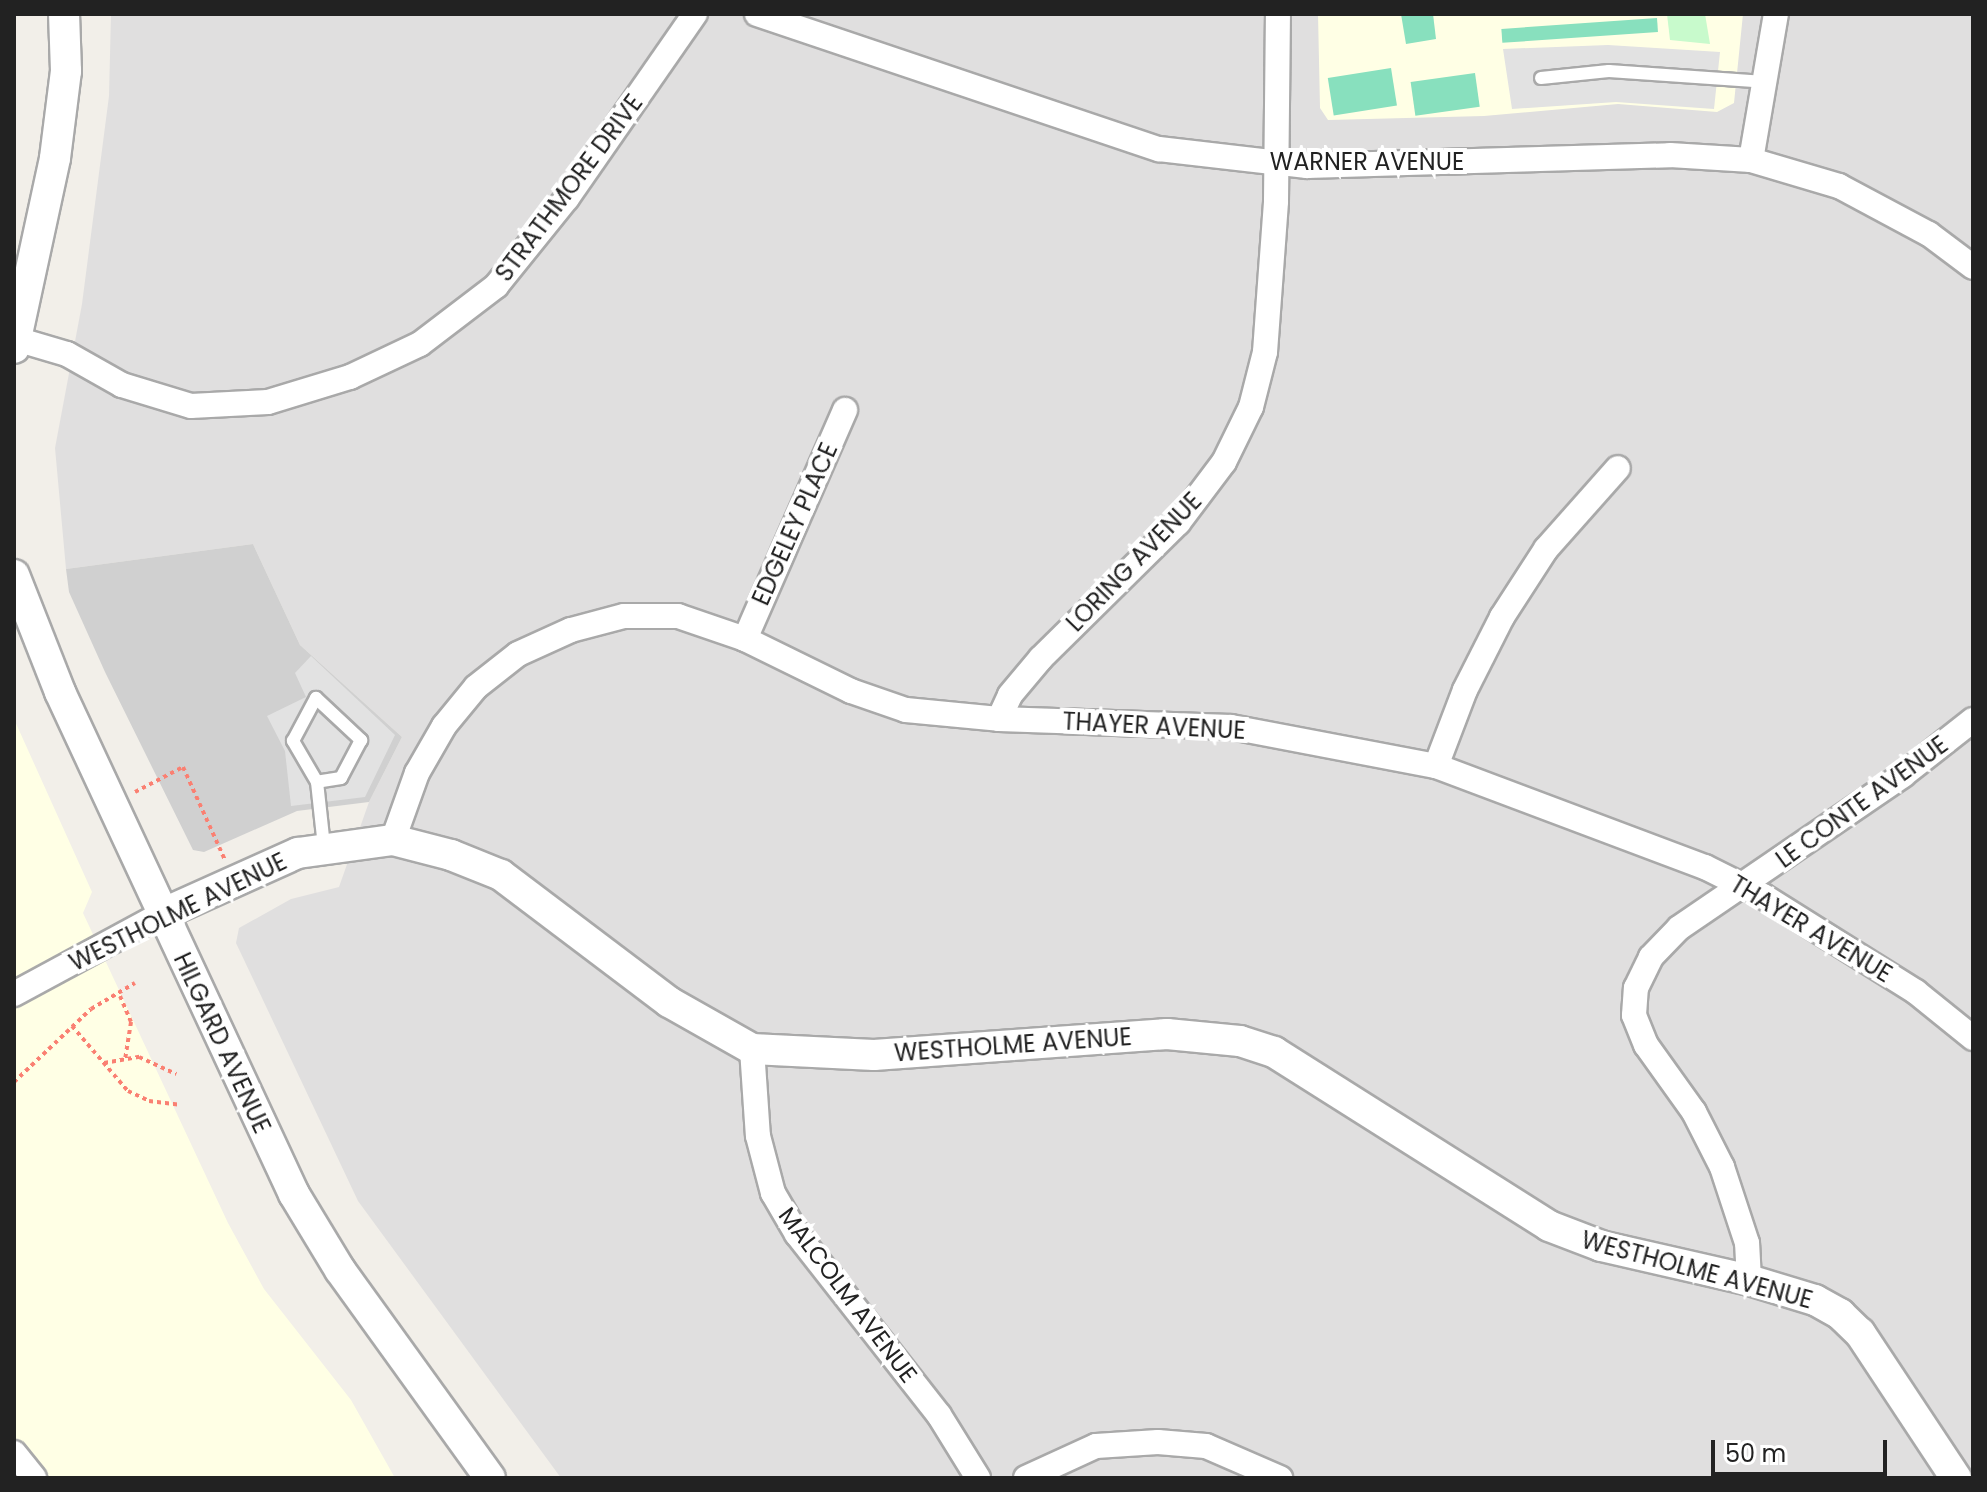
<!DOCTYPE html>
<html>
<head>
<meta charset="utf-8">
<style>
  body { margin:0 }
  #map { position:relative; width:1987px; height:1492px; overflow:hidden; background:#f2efe9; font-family:Poppins,sans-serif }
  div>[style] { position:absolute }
  .residential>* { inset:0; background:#e0dfdf }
  .education>* { inset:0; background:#ffffe5 }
  .religious>* { inset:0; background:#d0d0d0 }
  .park>* { inset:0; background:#c8facc }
  .pitch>* { inset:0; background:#88e0be; transform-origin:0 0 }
  .parking>* { inset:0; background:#e2e2e2 }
  .path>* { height:4px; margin-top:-2px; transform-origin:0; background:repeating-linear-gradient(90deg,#fa8072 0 4px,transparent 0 8px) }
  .roads { filter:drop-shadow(2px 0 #a9a9a9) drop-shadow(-2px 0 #a9a9a9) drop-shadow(0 2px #a9a9a9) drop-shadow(0 -2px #a9a9a9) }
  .service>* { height:12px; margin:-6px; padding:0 6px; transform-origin:6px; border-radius:6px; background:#fff }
  .minor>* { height:24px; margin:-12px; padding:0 12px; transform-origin:12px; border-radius:12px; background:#fff }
  .tertiary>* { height:30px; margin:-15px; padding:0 15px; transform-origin:15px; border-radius:15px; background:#fff }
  span { translate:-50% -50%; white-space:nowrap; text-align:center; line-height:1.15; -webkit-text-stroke:8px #fff; paint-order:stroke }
  .street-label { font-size:24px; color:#222 }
  .frame { position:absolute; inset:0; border:16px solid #222; pointer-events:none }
  .scale { position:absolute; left:1711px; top:1440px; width:176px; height:36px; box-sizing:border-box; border:4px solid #222; border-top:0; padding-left:10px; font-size:24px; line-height:28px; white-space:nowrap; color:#222; -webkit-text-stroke:6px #fff; paint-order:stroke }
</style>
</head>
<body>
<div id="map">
  <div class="residential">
    <i style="clip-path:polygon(111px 14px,1973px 14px,1973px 1478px,561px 1478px,358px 1201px,236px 943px,239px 928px,291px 899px,339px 887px,369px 802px,402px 737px,300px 645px,253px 544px,66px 569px,55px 448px,82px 304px,109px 96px)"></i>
  </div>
  <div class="education">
    <i style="clip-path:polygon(1318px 14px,1743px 14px,1734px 103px,1717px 112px,1618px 104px,1484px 116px,1328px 120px,1320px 108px)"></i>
    <i style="clip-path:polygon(14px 719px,92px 892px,83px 913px,228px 1223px,264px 1289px,351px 1400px,395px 1478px,14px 1478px)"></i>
  </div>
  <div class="religious">
    <i style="clip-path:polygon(253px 544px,300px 645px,402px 737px,369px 802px,297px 811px,204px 852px,193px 850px,105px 672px,69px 592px,66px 569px)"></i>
  </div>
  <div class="park">
    <i style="clip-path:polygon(1667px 14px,1705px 14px,1710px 44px,1670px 40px)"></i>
  </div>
  <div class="pitch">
    <i style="clip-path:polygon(1401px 14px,1433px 14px,1436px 39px,1406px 44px)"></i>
    <i style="left:1657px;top:18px;width:14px;height:156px;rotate:86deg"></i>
    <i style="left:1391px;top:68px;width:38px;height:64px;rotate:81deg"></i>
    <i style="left:1475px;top:73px;width:34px;height:65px;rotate:82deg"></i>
  </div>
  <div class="parking">
    <i style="clip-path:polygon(1608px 45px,1720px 52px,1714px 109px,1616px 102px,1512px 109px,1503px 49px)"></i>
    <i style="clip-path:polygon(311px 656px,395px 735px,365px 797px,291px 806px,285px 751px,267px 716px,306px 697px,295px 673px)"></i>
  </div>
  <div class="path">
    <i style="left:135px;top:792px;width:54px;rotate:-27.5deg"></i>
    <i style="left:183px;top:767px;width:102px;rotate:65.7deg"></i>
    <i style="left:120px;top:996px;width:28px;rotate:67deg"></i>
    <i style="left:131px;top:1022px;width:37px;rotate:99deg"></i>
    <i style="left:72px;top:1026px;width:86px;rotate:49.3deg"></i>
    <i style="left:128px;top:1091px;width:23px;rotate:25deg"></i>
    <i style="left:149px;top:1101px;width:31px;rotate:7deg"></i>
    <i style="left:104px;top:1063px;width:36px;rotate:-10deg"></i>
    <i style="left:139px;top:1057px;width:41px;rotate:24.7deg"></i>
    <i style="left:14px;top:1082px;width:106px;rotate:-43.5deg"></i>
    <i style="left:91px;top:1009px;width:51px;rotate:-30.6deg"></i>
  </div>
  <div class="roads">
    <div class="service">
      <i style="left:1541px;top:78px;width:68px;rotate:-5.9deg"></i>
      <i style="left:1609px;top:71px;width:156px;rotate:4deg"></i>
      <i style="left:317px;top:782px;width:48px;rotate:-120.3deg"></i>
      <i style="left:293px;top:741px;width:49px;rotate:-61.9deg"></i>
      <i style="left:316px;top:698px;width:62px;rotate:43deg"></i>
      <i style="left:361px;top:740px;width:43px;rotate:117.8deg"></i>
      <i style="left:341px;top:778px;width:24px;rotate:171deg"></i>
      <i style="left:317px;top:782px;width:64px;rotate:83.8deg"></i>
    </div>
    <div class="minor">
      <i style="left:757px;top:14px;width:424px;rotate:18.6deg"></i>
      <i style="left:1159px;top:149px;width:149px;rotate:6.6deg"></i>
      <i style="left:1307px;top:166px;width:363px;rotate:-1.7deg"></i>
      <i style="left:1670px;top:155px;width:81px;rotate:3.5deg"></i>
      <i style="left:1751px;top:160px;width:92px;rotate:16.5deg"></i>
      <i style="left:1839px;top:186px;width:102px;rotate:28.1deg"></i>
      <i style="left:1929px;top:234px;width:55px;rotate:36.9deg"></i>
      <i style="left:1751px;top:160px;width:148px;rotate:-80.3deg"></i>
      <i style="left:16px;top:339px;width:53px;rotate:16.4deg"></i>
      <i style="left:67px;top:354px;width:63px;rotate:29.4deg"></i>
      <i style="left:122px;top:385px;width:72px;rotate:16.9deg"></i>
      <i style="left:191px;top:406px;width:77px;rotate:-3deg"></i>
      <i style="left:268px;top:402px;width:86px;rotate:-17deg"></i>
      <i style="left:350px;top:377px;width:77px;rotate:-25.2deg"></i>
      <i style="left:420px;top:344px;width:96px;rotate:-37.3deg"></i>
      <i style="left:496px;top:286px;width:113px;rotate:-51.1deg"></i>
      <i style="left:567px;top:198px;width:224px;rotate:-55.2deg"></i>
      <i style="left:745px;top:639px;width:250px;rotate:-66.4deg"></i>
      <i style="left:999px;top:719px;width:26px;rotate:-65deg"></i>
      <i style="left:1010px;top:695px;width:48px;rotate:-50deg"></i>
      <i style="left:1041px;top:658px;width:192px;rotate:-44.6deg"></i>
      <i style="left:1178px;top:523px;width:76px;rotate:-53deg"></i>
      <i style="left:1224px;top:462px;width:61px;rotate:-63.9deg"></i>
      <i style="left:1251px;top:407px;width:57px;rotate:-75.7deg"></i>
      <i style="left:1265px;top:352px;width:151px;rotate:-85.8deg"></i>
      <i style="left:1276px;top:201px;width:187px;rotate:-89.4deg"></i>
      <i style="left:1436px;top:766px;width:81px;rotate:-69.1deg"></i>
      <i style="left:1465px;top:690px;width:82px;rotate:-63.1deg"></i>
      <i style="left:1502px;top:617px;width:81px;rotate:-57.1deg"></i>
      <i style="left:1546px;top:549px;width:108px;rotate:-48.4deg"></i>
      <i style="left:393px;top:840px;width:71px;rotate:-70.3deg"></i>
      <i style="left:417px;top:773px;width:54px;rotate:-60.1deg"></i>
      <i style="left:444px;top:726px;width:50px;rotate:-50.6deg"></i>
      <i style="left:476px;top:687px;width:53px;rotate:-38.2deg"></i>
      <i style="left:518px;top:654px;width:58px;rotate:-24.4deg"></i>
      <i style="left:571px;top:630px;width:55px;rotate:-14.8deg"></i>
      <i style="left:624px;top:616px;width:54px"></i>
      <i style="left:678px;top:616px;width:71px;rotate:18.9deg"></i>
      <i style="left:745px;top:639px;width:118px;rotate:26.1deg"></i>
      <i style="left:851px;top:691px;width:58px;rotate:19.1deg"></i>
      <i style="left:906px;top:710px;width:93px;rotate:5.5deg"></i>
      <i style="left:999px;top:719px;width:232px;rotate:2deg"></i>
      <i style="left:1231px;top:727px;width:209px;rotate:10.8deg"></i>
      <i style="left:1436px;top:766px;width:287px;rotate:20.6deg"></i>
      <i style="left:1705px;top:867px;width:65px;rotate:26.6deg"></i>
      <i style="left:1763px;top:896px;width:181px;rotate:32.1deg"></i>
      <i style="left:1916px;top:992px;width:73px;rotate:38.9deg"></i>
      <i style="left:14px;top:994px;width:168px;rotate:-28.4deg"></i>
      <i style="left:752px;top:1049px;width:87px;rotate:86.1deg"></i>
      <i style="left:758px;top:1136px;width:59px;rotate:75.3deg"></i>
      <i style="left:773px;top:1193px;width:48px;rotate:59.7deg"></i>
      <i style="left:797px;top:1234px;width:230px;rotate:51.9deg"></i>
      <i style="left:939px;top:1415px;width:74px;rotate:58.2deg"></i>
      <i style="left:1749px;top:1280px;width:37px;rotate:-93deg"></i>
      <i style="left:1747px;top:1243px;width:80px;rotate:-108.2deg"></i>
      <i style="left:1722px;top:1167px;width:62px;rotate:-117deg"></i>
      <i style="left:1694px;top:1112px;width:82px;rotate:-125.6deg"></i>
      <i style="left:1646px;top:1045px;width:32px;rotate:-112deg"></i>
      <i style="left:1634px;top:1015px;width:27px;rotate:-86deg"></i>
      <i style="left:1636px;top:988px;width:34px;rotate:-64deg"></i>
      <i style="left:1651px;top:957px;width:40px;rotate:-46deg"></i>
      <i style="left:1679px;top:928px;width:271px;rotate:-34.3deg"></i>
      <i style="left:1903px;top:775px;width:89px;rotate:-38.2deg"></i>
      <i style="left:14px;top:1453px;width:32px;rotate:51deg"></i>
      <i style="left:1026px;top:1478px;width:77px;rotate:-24.6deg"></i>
      <i style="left:1096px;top:1446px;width:62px;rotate:-3.7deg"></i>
      <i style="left:1158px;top:1442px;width:48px;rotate:4.8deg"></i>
      <i style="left:1206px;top:1446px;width:81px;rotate:23.4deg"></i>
    </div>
    <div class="tertiary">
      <i style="left:14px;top:348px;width:194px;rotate:-77.8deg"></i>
      <i style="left:55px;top:158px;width:88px;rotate:-82.8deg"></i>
      <i style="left:66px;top:71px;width:57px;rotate:-92deg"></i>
      <i style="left:14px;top:575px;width:126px;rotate:68.5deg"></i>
      <i style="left:60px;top:692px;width:554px;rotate:65.01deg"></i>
      <i style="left:294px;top:1194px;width:89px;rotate:58.8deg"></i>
      <i style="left:340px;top:1270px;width:256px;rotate:54.2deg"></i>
      <i style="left:162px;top:914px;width:149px;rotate:-24.2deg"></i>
      <i style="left:298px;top:853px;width:96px;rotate:-7.8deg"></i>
      <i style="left:393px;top:840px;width:60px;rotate:14.5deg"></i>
      <i style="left:451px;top:855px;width:54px;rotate:21.8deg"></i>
      <i style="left:501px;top:875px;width:211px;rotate:37.1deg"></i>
      <i style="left:669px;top:1002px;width:95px;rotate:29.5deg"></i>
      <i style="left:752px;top:1049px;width:122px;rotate:2.8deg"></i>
      <i style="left:874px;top:1055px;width:294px;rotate:-4.1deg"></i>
      <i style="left:1167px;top:1034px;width:73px;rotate:5.5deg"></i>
      <i style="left:1240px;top:1041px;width:36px;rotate:18deg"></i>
      <i style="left:1274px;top:1052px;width:325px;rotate:32.3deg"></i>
      <i style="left:1549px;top:1226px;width:56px;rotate:21deg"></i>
      <i style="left:1601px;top:1246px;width:152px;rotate:12.9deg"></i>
      <i style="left:1749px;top:1280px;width:69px;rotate:16.9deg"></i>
      <i style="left:1815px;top:1300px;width:29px;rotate:29deg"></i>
      <i style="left:1840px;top:1314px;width:28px;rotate:44deg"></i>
      <i style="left:1860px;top:1333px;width:174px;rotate:56.5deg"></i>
    </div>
  </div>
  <div class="street-label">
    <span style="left:1367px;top:162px">WARNER AVENUE</span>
    <span style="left:569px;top:188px;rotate:-53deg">STRATHMORE DRIVE</span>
    <span style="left:795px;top:524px;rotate:-66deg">EDGELEY PLACE</span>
    <span style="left:1134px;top:562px;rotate:-46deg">LORING AVENUE</span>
    <span style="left:1154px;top:726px;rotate:3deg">THAYER AVENUE</span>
    <span style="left:1862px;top:802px;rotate:-36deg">LE CONTE AVENUE</span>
    <span style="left:178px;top:912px;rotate:-26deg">WESTHOLME AVENUE</span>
    <span style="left:1811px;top:929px;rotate:31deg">THAYER AVENUE</span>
    <span style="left:222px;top:1043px;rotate:65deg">HILGARD AVENUE</span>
    <span style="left:1013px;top:1045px;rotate:-4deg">WESTHOLME AVENUE</span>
    <span style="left:1697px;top:1270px;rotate:15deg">WESTHOLME AVENUE</span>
    <span style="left:848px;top:1295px;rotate:53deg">MALCOLM AVENUE</span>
  </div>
  <div class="frame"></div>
  <div class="scale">50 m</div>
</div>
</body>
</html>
